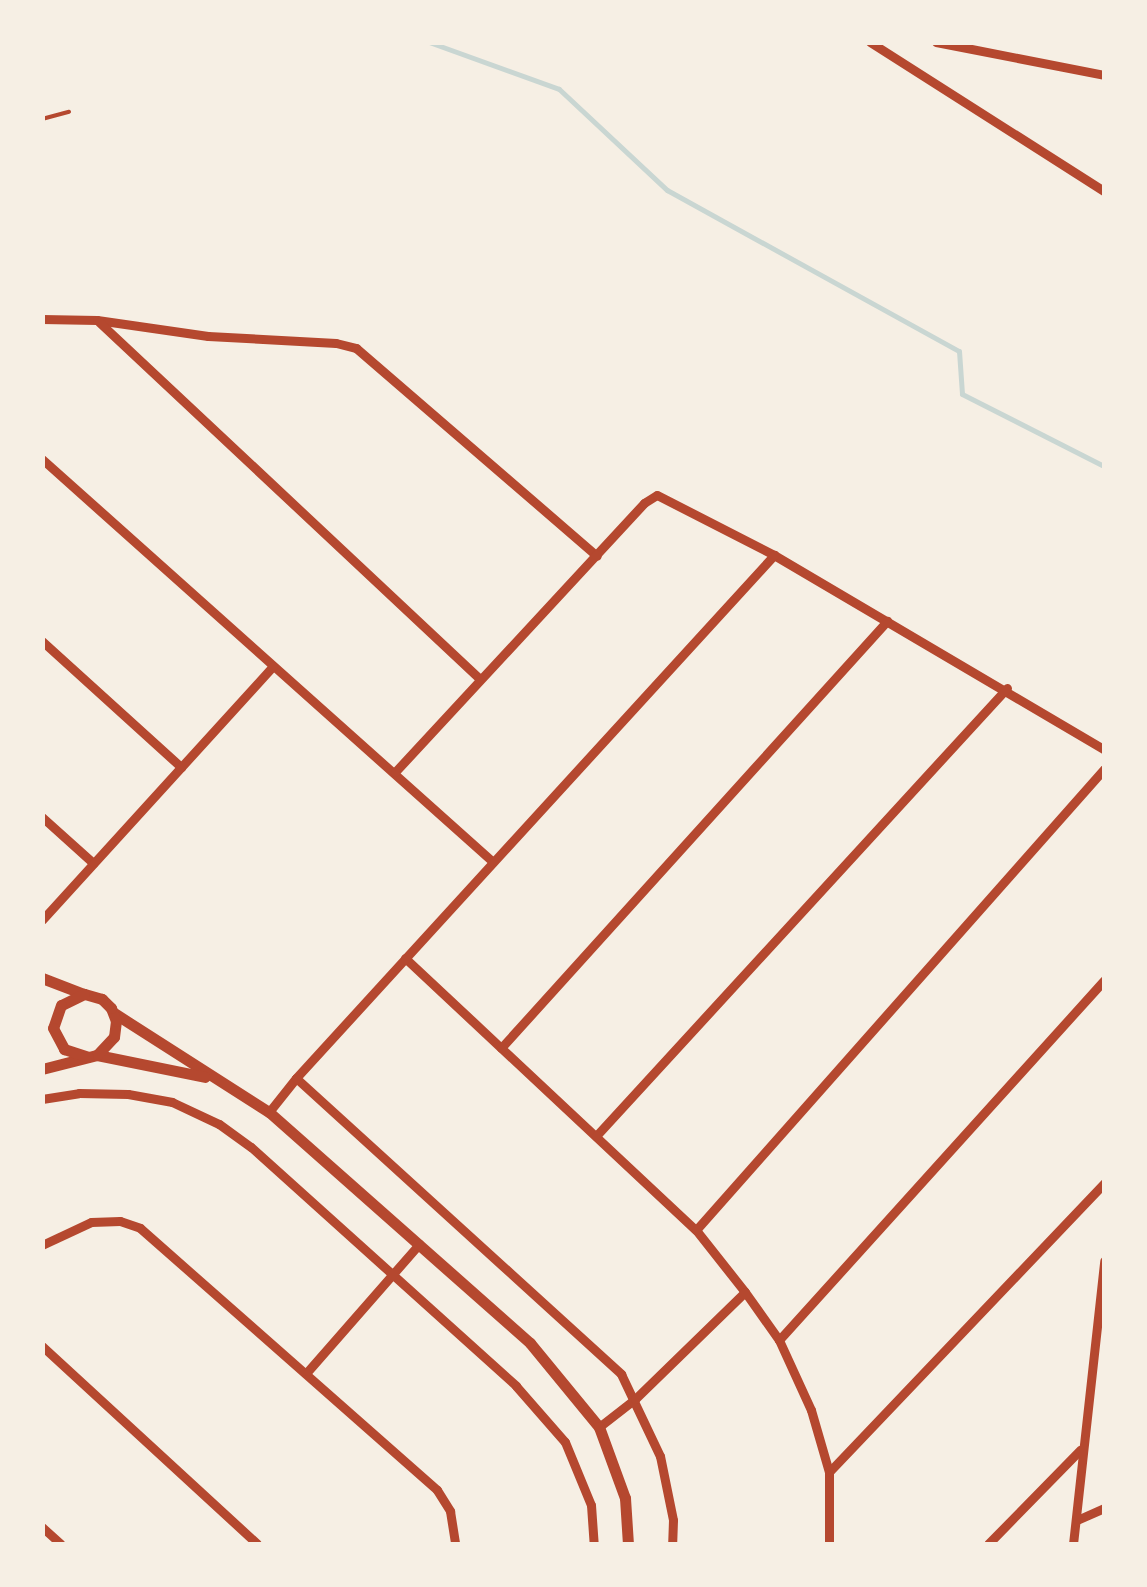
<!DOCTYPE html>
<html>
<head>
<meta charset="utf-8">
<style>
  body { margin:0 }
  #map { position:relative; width:1147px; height:1587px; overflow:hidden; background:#f6efe4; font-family:"Open Sans",sans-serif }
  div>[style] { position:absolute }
  .stream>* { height:5px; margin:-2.5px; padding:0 2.5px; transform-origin:2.5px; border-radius:2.5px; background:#c9d6d2 }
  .service>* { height:4px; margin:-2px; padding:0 2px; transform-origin:2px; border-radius:2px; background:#b5482f }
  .minor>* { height:9px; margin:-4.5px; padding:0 4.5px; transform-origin:4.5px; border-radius:4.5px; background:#b5482f }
  .secondary>* { height:11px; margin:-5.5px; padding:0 5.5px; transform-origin:5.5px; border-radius:5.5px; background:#b5482f }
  span { translate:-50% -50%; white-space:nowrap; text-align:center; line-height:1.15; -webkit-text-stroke:10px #f6efe4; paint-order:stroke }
  .frame { position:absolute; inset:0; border:45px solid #f6efe4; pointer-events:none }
</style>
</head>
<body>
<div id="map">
  <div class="stream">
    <i style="left:429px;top:42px;width:138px;rotate:19.9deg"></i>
    <i style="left:559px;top:89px;width:148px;rotate:43.1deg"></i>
    <i style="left:667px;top:190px;width:333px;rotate:28.9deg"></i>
    <i style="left:959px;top:351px;width:43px;rotate:86deg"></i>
    <i style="left:962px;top:394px;width:159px;rotate:26.9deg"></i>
  </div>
  <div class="service">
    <i style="left:42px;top:119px;width:28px;rotate:-15deg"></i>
  </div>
  <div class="minor">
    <i style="left:870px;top:42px;width:277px;rotate:32.5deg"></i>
    <i style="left:936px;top:42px;width:171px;rotate:11.1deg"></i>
    <i style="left:42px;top:319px;width:55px;rotate:1deg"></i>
    <i style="left:97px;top:320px;width:112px;rotate:8.2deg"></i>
    <i style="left:208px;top:336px;width:128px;rotate:3.1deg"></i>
    <i style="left:336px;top:343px;width:21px;rotate:14deg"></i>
    <i style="left:356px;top:348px;width:318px;rotate:40.8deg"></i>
    <i style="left:99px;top:322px;width:522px;rotate:43.14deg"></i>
    <i style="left:42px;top:459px;width:603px;rotate:41.78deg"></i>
    <i style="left:42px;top:641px;width:188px;rotate:42.2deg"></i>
    <i style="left:395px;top:772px;width:367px;rotate:-47.2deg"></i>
    <i style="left:644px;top:503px;width:15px;rotate:-32deg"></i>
    <i style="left:657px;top:495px;width:131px;rotate:27.1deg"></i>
    <i style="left:774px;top:555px;width:383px;rotate:30.5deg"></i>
    <i style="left:42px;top:817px;width:69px;rotate:42deg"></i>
    <i style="left:42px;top:920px;width:343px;rotate:-47.7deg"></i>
    <i style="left:405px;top:958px;width:398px;rotate:43.1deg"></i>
    <i style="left:696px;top:1230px;width:79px;rotate:51.7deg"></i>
    <i style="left:745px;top:1292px;width:59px;rotate:54.7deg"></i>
    <i style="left:779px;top:1340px;width:77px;rotate:65.4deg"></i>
    <i style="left:811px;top:1410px;width:65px;rotate:73.8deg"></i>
    <i style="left:829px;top:1472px;width:72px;rotate:90deg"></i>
    <i style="left:501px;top:1048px;width:576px;rotate:-47.89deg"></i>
    <i style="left:296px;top:1078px;width:709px;rotate:-47.57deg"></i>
    <i style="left:42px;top:1099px;width:37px;rotate:-9deg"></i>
    <i style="left:79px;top:1093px;width:49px;rotate:1.2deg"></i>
    <i style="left:128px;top:1094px;width:45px;rotate:10.3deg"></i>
    <i style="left:172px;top:1102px;width:52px;rotate:25.1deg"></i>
    <i style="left:219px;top:1124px;width:39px;rotate:36deg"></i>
    <i style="left:251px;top:1147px;width:357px;rotate:42deg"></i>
    <i style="left:516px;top:1386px;width:74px;rotate:48.8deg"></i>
    <i style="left:565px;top:1442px;width:68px;rotate:67.6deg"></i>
    <i style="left:591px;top:1505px;width:39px;rotate:86deg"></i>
    <i style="left:269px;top:1112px;width:43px;rotate:-51.5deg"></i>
    <i style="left:296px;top:1078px;width:440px;rotate:42.3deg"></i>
    <i style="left:621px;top:1374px;width:91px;rotate:64.6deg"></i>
    <i style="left:660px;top:1456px;width:65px;rotate:78.5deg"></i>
    <i style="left:673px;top:1520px;width:24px;rotate:92deg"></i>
    <i style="left:596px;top:1136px;width:608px;rotate:-47.47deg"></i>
    <i style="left:696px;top:1230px;width:616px;rotate:-48.49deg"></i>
    <i style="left:42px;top:1245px;width:54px;rotate:-25.1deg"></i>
    <i style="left:91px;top:1222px;width:29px;rotate:-2deg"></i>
    <i style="left:120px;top:1221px;width:21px;rotate:19deg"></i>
    <i style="left:140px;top:1228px;width:396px;rotate:41.4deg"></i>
    <i style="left:437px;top:1490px;width:25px;rotate:58deg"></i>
    <i style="left:450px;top:1511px;width:33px;rotate:81deg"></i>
    <i style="left:779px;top:1340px;width:485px;rotate:-47.9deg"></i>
    <i style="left:42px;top:1346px;width:292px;rotate:42.6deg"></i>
    <i style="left:308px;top:1371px;width:169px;rotate:-48.8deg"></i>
    <i style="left:599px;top:1427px;width:46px;rotate:-37.9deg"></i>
    <i style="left:635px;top:1399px;width:153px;rotate:-44.2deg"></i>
    <i style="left:829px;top:1472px;width:399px;rotate:-46.4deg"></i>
    <i style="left:1077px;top:1520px;width:30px;rotate:-24deg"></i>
    <i style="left:42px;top:1527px;width:25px;rotate:42deg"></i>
    <i style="left:988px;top:1544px;width:132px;rotate:-45.6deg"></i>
    <i style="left:1073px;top:1544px;width:285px;rotate:-83.7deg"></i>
  </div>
  <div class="secondary">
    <i style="left:42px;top:978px;width:45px;rotate:20.9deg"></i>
    <i style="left:114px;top:1013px;width:184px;rotate:32.6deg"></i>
    <i style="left:269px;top:1112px;width:349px;rotate:41.5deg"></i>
    <i style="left:530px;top:1343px;width:109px;rotate:50.6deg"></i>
    <i style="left:599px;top:1427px;width:76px;rotate:69.9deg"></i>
    <i style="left:625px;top:1498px;width:46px;rotate:86.3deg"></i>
    <i style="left:97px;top:1055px;width:110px;rotate:11.5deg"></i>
    <i style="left:42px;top:1069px;width:57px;rotate:-14.3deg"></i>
    <i style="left:97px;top:1055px;width:25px;rotate:-47deg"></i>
    <i style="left:114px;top:1037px;width:16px;rotate:-83deg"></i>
    <i style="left:116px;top:1021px;width:14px;rotate:-111deg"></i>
    <i style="left:111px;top:1008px;width:13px;rotate:-135deg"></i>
    <i style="left:102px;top:999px;width:19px;rotate:-164deg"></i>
    <i style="left:84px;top:994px;width:25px;rotate:154deg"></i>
    <i style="left:61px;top:1005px;width:24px;rotate:109deg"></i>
    <i style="left:53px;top:1028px;width:24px;rotate:62deg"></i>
    <i style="left:64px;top:1049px;width:25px;rotate:18deg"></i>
  </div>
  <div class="frame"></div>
</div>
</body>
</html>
